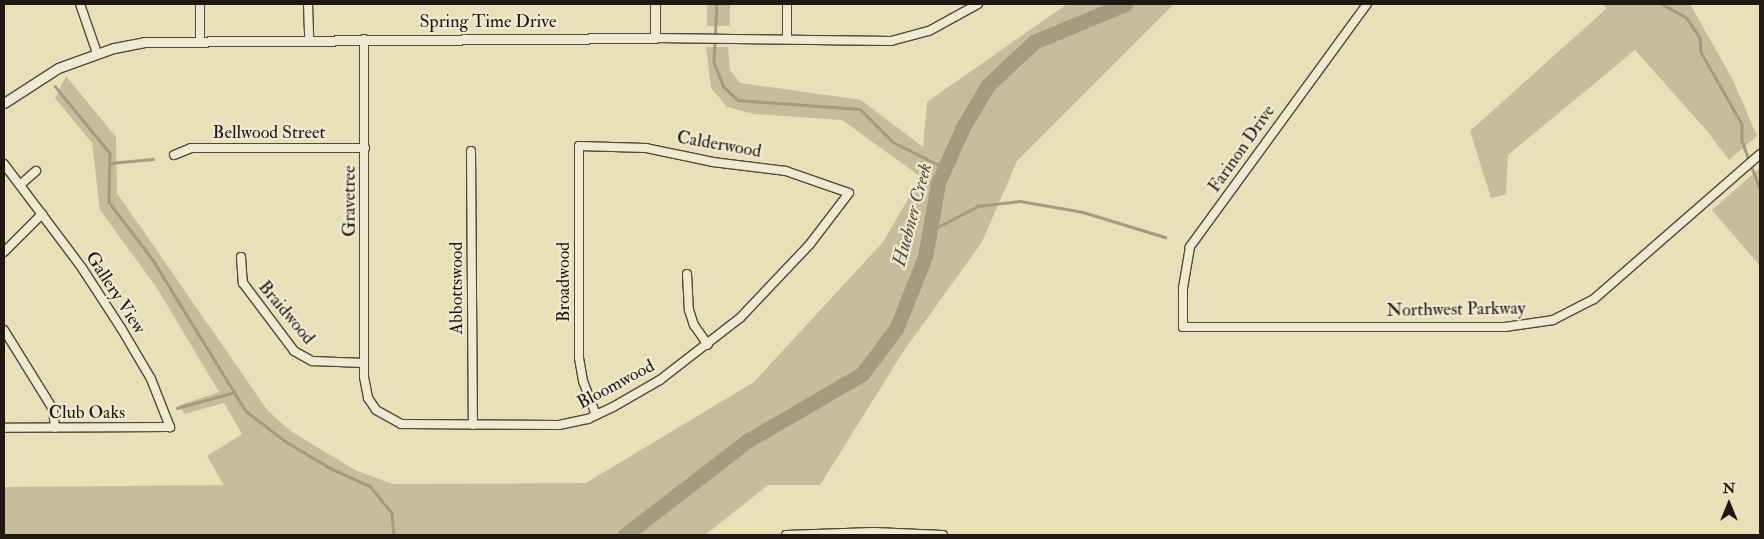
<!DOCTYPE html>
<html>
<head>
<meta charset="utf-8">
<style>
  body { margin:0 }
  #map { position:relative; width:1764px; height:539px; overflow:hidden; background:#e9dfb9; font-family:"IM FELL Double Pica",serif }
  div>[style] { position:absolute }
  .green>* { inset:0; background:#c7bd9c; transform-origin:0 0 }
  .stream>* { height:2.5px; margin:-1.25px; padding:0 1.25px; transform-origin:1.25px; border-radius:1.25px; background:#a59b7f }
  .river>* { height:15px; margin:-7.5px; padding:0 7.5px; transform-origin:7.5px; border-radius:7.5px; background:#a59b7f }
  .roads { filter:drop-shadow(1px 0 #524939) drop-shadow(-1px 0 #524939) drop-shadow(0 1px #524939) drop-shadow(0 -1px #524939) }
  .minor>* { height:8px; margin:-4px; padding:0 4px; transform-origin:4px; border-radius:4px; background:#f1ead2 }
  .tertiary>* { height:9px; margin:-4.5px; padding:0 4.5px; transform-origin:4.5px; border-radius:4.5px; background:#f1ead2 }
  span { translate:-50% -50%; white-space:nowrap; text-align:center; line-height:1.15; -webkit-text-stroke:4.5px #f1ead2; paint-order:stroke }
  .street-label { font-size:18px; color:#20170e }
  .water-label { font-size:19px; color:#554c3b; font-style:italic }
  .frame { position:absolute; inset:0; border:5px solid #20170e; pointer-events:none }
  .north { position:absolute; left:1704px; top:479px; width:50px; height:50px; -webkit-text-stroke:4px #f1ead2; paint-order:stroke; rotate:0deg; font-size:14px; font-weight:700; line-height:20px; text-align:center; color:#20170e }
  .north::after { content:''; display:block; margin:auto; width:18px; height:22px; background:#20170e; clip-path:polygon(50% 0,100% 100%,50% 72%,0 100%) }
</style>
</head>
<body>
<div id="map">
  <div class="green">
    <i style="left:707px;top:4px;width:23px;height:22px"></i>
    <i style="clip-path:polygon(1067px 4px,1174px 4px,1017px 161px,982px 242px,903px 352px,820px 485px,768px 485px,705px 535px,4px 535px,4px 487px,224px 485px,207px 456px,242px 434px,224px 403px,184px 414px,180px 405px,219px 392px,157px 288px,100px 210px,92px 143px,55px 98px,66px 76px,116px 137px,117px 193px,268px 411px,292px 432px,355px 470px,392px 484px,586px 483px,754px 382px,883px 242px,921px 177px,842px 120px,754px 114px,727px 107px,711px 88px,706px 47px,728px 47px,730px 70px,740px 83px,861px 100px,923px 147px,927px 102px)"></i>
    <i style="clip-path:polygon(1603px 4px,1690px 4px,1733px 80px,1757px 136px,1729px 160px,1707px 131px,1635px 50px,1508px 155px,1506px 194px,1491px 198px,1470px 131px,1607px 8px)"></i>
    <i style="clip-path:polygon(1760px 168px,1760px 266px,1712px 210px)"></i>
  </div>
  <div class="stream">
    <i style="left:717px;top:4px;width:58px;rotate:93deg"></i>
    <i style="left:714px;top:62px;width:26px;rotate:69deg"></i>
    <i style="left:723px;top:86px;width:21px;rotate:43deg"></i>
    <i style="left:738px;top:100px;width:122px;rotate:4.2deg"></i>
    <i style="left:860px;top:109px;width:47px;rotate:45deg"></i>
    <i style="left:893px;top:142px;width:58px;rotate:26.6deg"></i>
    <i style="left:1662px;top:4px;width:29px;rotate:29deg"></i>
    <i style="left:1687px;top:18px;width:24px;rotate:57deg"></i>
    <i style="left:1700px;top:38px;width:14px;rotate:86deg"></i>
    <i style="left:1701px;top:52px;width:83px;rotate:60.3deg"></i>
    <i style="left:1742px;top:124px;width:16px;rotate:90deg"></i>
    <i style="left:1742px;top:140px;width:21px;rotate:71deg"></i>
    <i style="left:55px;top:86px;width:87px;rotate:50.6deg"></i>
    <i style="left:110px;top:153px;width:49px;rotate:91.2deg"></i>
    <i style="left:109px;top:202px;width:73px;rotate:52.8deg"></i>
    <i style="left:153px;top:260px;width:177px;rotate:58.4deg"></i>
    <i style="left:246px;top:411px;width:49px;rotate:37.6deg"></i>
    <i style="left:285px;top:441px;width:55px;rotate:30.8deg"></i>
    <i style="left:332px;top:469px;width:42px;rotate:24.1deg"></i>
    <i style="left:370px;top:486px;width:35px;rotate:51deg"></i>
    <i style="left:392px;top:513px;width:22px;rotate:85deg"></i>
    <i style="left:110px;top:163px;width:43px;rotate:-5.3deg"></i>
    <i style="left:1751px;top:165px;width:26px;rotate:69deg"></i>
    <i style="left:930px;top:231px;width:54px;rotate:-27.5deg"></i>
    <i style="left:978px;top:206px;width:42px;rotate:-6.8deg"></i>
    <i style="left:1020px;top:201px;width:64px;rotate:9.9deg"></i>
    <i style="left:1083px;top:212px;width:86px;rotate:17deg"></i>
    <i style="left:177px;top:408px;width:60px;rotate:-15.4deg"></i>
  </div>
  <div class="river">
    <i style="left:625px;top:535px;width:154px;rotate:-37.6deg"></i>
    <i style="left:747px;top:441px;width:133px;rotate:-30.2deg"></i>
    <i style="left:862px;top:374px;width:56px;rotate:-52.9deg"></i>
    <i style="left:896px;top:329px;width:78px;rotate:-68.1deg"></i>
    <i style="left:925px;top:257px;width:75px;rotate:-80deg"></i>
    <i style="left:938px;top:183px;width:61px;rotate:-65.9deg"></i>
    <i style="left:963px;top:127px;width:49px;rotate:-59.2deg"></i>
    <i style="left:988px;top:85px;width:63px;rotate:-43.1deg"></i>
    <i style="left:1034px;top:42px;width:99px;rotate:-22.7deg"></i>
  </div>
  <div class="roads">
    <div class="minor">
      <i style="left:80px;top:4px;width:52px;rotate:70.9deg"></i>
      <i style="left:200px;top:4px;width:35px;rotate:90deg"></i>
      <i style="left:308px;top:4px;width:35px;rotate:88deg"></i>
      <i style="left:787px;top:4px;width:35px;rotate:90deg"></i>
      <i style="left:1367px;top:4px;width:301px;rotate:126.1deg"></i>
      <i style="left:1190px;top:247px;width:42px;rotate:99.7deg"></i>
      <i style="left:1183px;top:288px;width:39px;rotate:90deg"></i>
      <i style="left:1183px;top:327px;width:322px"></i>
      <i style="left:1505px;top:327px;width:49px;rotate:-8.3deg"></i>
      <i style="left:1553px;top:320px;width:46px;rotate:-27.1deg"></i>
      <i style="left:1594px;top:299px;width:220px;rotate:-41.1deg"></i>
      <i style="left:655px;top:38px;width:236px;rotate:0.7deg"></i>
      <i style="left:891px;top:41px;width:39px;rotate:-15deg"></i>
      <i style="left:929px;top:31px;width:56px;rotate:-28.9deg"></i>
      <i style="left:364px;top:39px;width:338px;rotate:90deg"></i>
      <i style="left:364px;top:377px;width:21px;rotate:79deg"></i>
      <i style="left:368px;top:398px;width:14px;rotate:56deg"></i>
      <i style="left:376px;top:410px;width:29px;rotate:29deg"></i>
      <i style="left:401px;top:424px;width:158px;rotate:0.4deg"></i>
      <i style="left:559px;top:425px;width:30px;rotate:-12deg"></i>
      <i style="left:588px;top:419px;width:9px;rotate:-27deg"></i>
      <i style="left:596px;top:415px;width:19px;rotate:-25deg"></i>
      <i style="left:613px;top:407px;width:54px;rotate:-29.9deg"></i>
      <i style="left:660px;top:380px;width:101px;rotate:-37.8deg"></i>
      <i style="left:740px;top:318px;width:102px;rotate:-46.6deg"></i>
      <i style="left:810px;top:244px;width:64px;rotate:-52.6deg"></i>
      <i style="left:849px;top:193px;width:67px;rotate:-160.8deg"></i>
      <i style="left:786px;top:171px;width:74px;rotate:-173deg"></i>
      <i style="left:713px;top:162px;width:68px;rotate:-168.2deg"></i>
      <i style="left:646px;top:148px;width:67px;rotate:-178.3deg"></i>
      <i style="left:579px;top:146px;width:212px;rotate:90deg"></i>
      <i style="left:579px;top:358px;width:23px;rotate:80deg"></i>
      <i style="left:583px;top:381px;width:36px;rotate:69deg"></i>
      <i style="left:471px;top:151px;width:274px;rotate:89.6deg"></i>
      <i style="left:174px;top:155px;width:18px;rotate:-22deg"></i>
      <i style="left:191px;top:148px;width:174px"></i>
      <i style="left:4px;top:164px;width:130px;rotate:53.1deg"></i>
      <i style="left:82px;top:268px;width:72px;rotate:57deg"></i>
      <i style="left:121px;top:328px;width:59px;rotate:59.5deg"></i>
      <i style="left:151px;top:379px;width:52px;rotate:68.4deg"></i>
      <i style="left:170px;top:427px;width:166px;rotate:179.7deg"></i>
      <i style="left:21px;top:184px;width:20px;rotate:-41deg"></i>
      <i style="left:4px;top:252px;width:54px;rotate:-45deg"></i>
      <i style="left:241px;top:257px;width:26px;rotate:86deg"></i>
      <i style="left:243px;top:283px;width:85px;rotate:53.1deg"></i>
      <i style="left:294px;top:351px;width:21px;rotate:29deg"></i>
      <i style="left:312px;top:361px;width:52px;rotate:2.2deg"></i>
      <i style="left:687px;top:274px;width:36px;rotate:87deg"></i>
      <i style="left:689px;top:310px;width:16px;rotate:72deg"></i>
      <i style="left:694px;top:325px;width:24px;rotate:55deg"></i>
      <i style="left:4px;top:330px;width:93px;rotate:58.2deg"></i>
      <i style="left:53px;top:409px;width:19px;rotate:84deg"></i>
      <i style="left:786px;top:535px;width:88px;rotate:-2deg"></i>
      <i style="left:874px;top:532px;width:69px;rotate:2.5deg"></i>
    </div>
    <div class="tertiary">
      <i style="left:4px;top:103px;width:64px;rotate:-32.9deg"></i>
      <i style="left:58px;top:68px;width:59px;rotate:-19.7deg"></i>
      <i style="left:114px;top:48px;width:31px;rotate:-11deg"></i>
      <i style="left:144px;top:42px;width:511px;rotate:-0.45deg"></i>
      <i style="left:655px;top:38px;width:34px;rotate:-90deg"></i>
    </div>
  </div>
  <div class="street-label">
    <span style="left:488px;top:22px">Spring Time Drive</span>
    <span style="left:269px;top:133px">Bellwood Street</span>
    <span style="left:719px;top:145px;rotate:10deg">Calderwood</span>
    <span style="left:1242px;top:149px;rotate:-55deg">Farinon Drive</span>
    <span style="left:350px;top:201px;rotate:-90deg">Gravetree</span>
    <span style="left:564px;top:282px;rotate:-90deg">Broadwood</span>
    <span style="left:457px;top:288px;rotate:-90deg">Abbottswood</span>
    <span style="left:115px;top:293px;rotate:57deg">Gallery View</span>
    <span style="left:1456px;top:310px;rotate:-1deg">Northwest Parkway</span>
    <span style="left:286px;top:313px;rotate:50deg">Braidwood</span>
    <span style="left:616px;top:385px;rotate:-28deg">Bloomwood</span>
    <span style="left:87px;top:413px">Club Oaks</span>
  </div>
  <div class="water-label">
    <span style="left:913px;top:215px;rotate:-75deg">Huebner Creek</span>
  </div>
  <div class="frame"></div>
  <div class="north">N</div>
</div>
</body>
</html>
